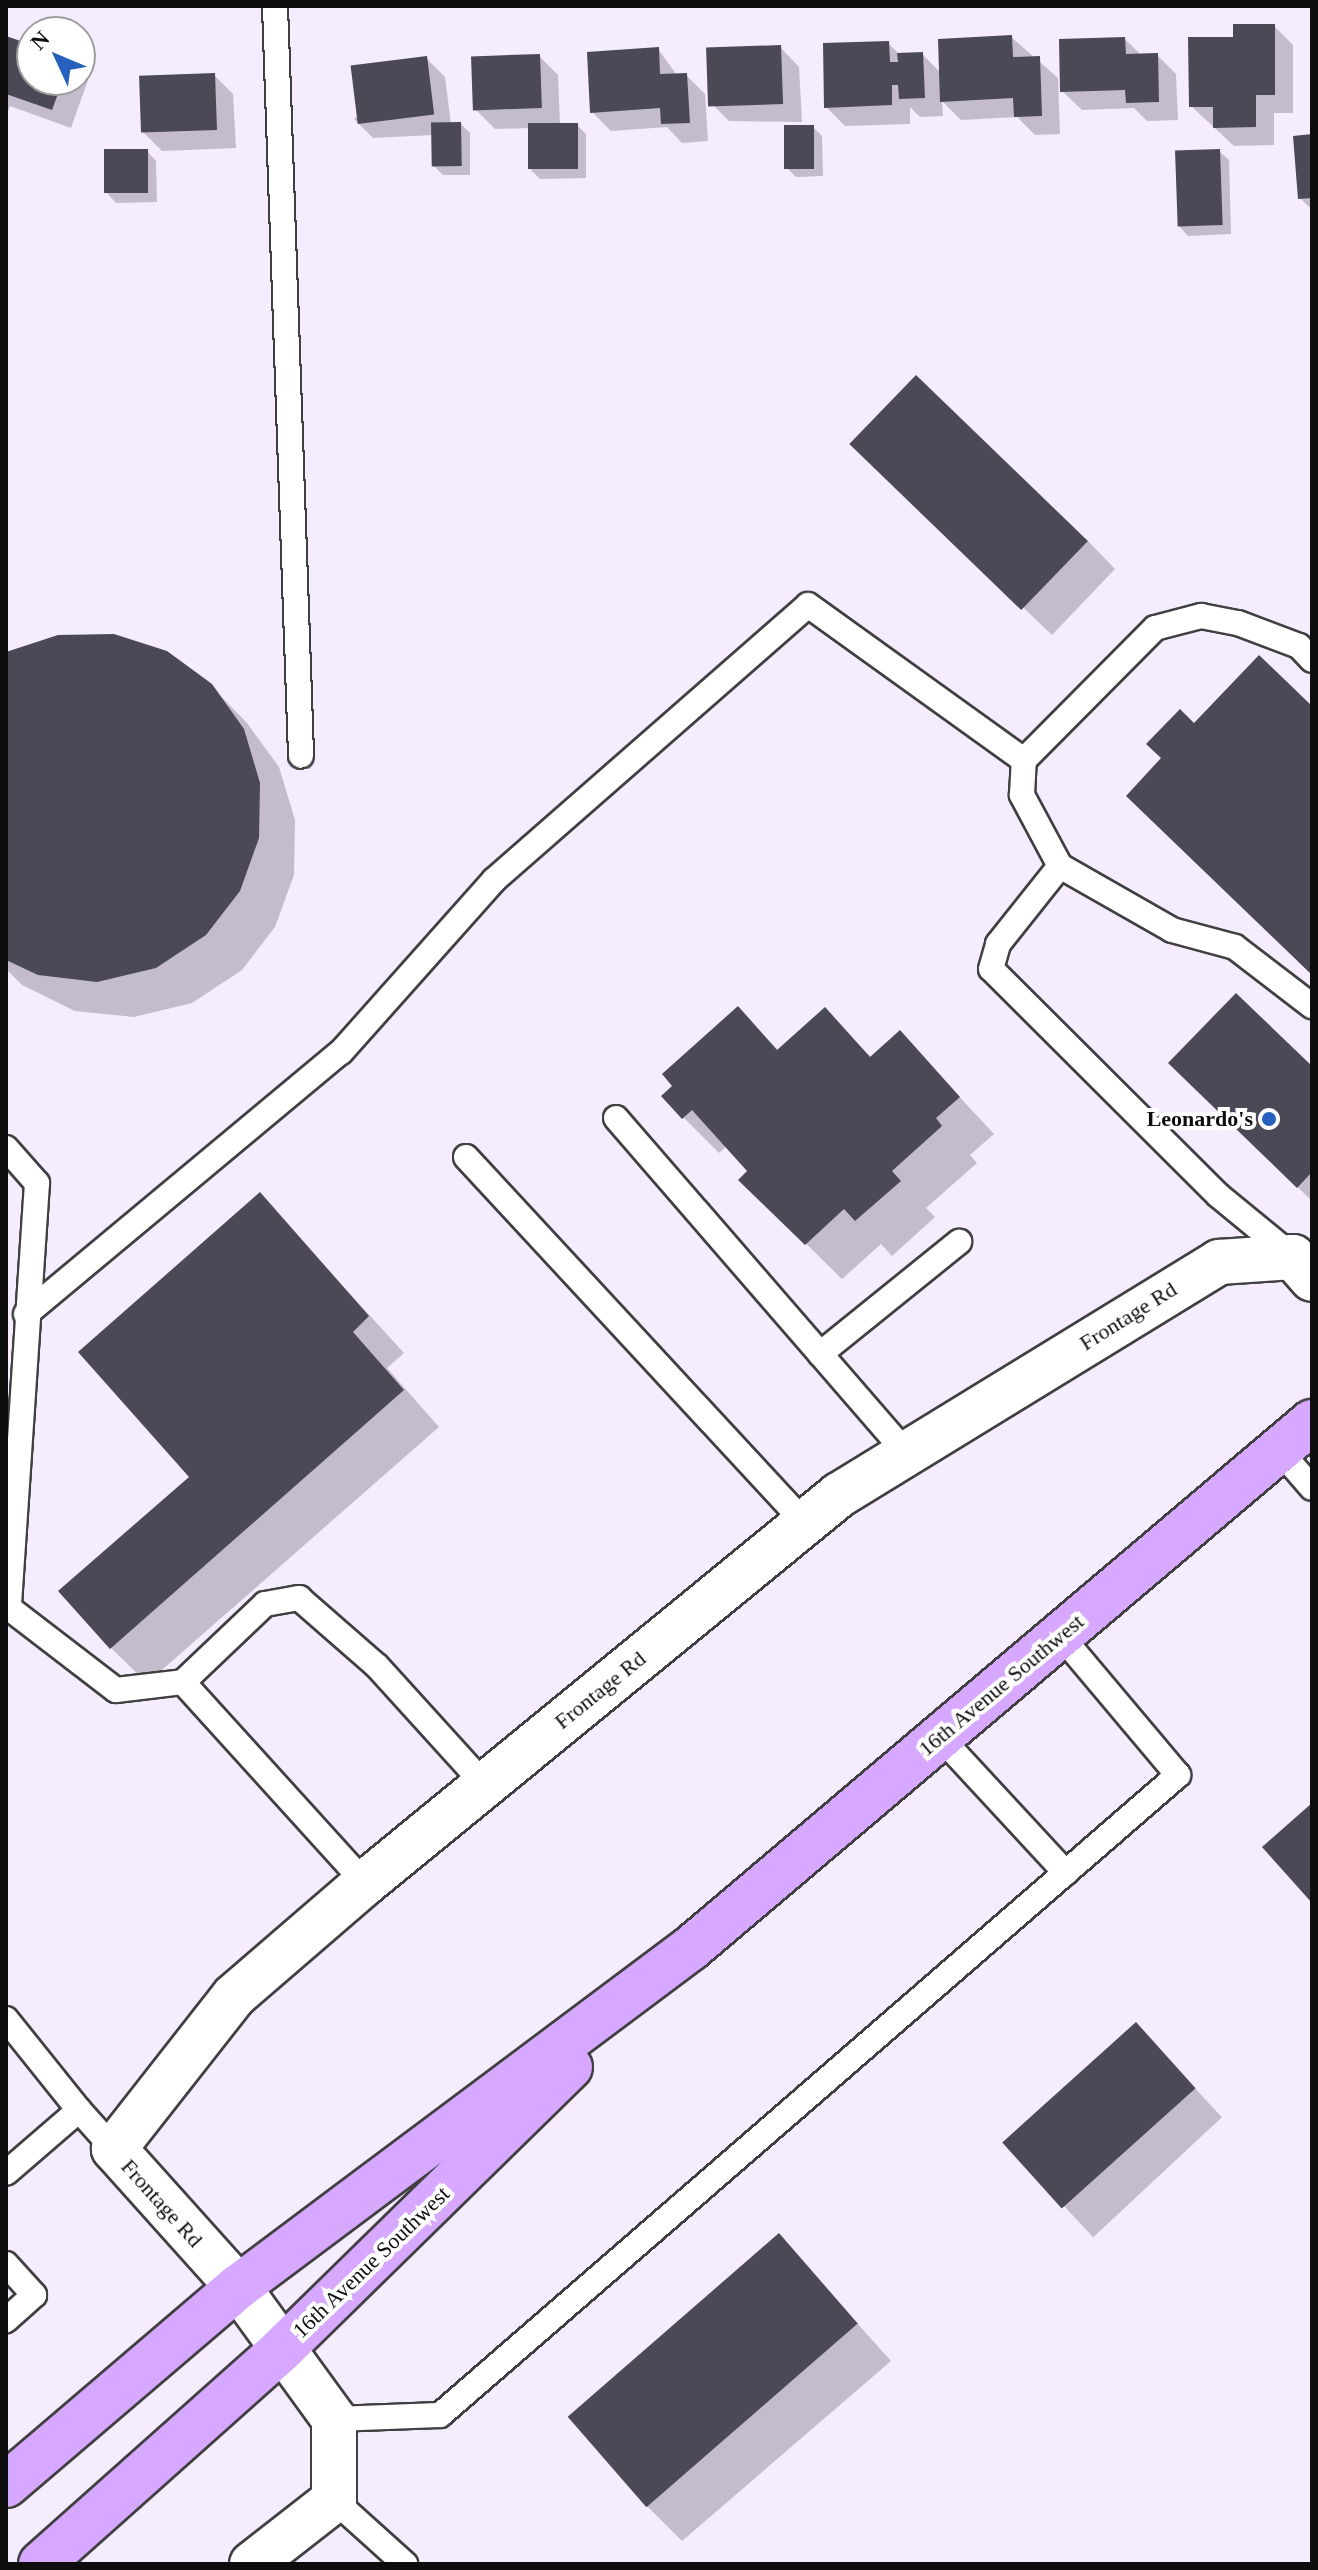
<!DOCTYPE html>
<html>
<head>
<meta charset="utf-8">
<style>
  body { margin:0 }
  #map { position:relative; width:1318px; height:2570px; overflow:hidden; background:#f5ecff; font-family:Georgia,serif }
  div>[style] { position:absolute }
  .shadow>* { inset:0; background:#0003; transform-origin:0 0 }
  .building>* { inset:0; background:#4a4955; transform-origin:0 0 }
  .roads { filter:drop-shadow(2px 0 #404040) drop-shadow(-2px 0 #404040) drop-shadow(0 2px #404040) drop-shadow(0 -2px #404040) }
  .lane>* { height:24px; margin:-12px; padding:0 12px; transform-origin:12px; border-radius:12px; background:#fff }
  .street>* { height:44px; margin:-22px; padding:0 22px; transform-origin:22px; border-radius:22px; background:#fff }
  .secondary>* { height:44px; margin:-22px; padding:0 22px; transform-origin:22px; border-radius:22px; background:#d7a8ff }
  .dots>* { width:22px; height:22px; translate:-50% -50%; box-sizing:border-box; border:4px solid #fff; border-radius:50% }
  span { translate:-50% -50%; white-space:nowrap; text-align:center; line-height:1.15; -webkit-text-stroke:8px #fff; paint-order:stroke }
  .poi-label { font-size:22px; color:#0d0d0d; font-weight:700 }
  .right { translate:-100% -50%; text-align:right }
  .street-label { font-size:22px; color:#0d0d0d }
  .frame { position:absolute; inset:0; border:8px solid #0d0d0d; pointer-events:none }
  .north { position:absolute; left:16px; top:16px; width:80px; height:80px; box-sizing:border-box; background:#fff; border:2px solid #9e9e9e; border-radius:50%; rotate:314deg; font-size:22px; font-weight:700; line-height:32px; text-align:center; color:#0d0d0d }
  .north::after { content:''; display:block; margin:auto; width:28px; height:36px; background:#2561bc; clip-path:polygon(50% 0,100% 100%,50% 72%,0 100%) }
</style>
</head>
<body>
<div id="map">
  <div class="shadow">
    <i style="clip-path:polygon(1274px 26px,1293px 45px,1293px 113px,1274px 113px,1274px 145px,1234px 146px,1191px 106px,1235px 39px)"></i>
    <i style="clip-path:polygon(1011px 37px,1058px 78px,1060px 134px,1035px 135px,1017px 117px,961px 120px,942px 101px,943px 116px,920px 117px,910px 107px,910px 124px,845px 126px,826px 107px,888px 43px,900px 55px,922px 54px,941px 73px)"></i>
    <i style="clip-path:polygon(6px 38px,32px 47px,32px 80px,80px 80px,80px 71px,88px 80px,71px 128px,10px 106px,6px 116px)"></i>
    <i style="clip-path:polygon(1125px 39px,1141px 55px,1157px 55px,1176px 74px,1178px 120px,1147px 121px,1134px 108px,1082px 110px,1062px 91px)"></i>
    <i style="clip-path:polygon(780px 47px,799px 67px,802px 122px,729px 121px,710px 102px)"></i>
    <i style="clip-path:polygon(658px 49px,677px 75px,686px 75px,705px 94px,708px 141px,682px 143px,667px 127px,611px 131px,592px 112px)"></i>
    <i style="clip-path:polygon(539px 56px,558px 75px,560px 125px,577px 125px,586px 134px,586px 178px,540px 179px,531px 170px,530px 128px,495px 129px,476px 110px)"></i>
    <i style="clip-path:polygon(426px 58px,445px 77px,451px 124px,461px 124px,470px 133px,470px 175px,443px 175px,434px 166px,433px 135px,373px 138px,354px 119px)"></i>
    <i style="clip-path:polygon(214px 75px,233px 94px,236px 148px,162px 151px,143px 132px)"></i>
    <i style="clip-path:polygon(813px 127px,822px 136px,823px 176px,796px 177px,787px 168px)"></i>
    <i style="clip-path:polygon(1312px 136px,1312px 207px,1309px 207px,1300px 198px)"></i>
    <i style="clip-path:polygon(147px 151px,156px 161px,157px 202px,116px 203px,107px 193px)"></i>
    <i style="clip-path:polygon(1219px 151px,1229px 160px,1231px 234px,1188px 236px,1179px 226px)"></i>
    <i style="clip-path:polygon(881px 472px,1088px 541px,1115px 569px,1052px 635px)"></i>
    <i style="clip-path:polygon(6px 655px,211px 686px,247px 723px,279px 767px,295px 820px,294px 875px,275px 927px,242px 970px,192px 1003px,134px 1017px,75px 1011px,22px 985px,6px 969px)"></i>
    <i style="clip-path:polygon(738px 1009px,779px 1051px,825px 1010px,872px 1058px,900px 1033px,994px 1134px,970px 1155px,977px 1163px,926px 1208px,935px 1217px,892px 1256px,881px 1244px,842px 1279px,741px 1180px,750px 1171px,727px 1146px,719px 1153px,683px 1117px)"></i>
    <i style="clip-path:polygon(1312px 1069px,1312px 1201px,1198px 1091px)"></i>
    <i style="clip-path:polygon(260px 1195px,404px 1353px,387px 1368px,439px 1427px,147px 1683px,111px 1648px,192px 1477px)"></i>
    <i style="left:1136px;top:2025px;width:126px;height:176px;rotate:47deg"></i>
    <i style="clip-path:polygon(779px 2236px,891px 2361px,682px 2541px,646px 2505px)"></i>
  </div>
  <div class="building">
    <i style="clip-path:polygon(1233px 24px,1275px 24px,1275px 95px,1256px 95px,1256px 127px,1213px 128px,1213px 107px,1189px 107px,1188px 37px,1233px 37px)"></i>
    <i style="clip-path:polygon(1012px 35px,1013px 57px,1040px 56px,1042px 116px,1014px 117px,1013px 98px,940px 102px,938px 39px)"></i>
    <i style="clip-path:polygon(6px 36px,32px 45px,32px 80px,63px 80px,52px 110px,6px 94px)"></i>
    <i style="clip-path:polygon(1125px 37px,1126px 54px,1158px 53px,1159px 102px,1126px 103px,1125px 90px,1060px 92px,1059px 39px)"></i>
    <i style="clip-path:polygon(889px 41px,890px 62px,898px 62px,897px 53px,923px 52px,925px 98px,899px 99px,898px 85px,892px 85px,892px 105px,824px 108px,823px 43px)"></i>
    <i style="left:781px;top:45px;width:59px;height:75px;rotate:88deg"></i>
    <i style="clip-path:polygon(659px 47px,660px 74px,687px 73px,690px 123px,661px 124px,660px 108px,590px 113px,587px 52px)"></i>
    <i style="left:540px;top:54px;width:54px;height:69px;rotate:88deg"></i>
    <i style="left:427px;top:56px;width:59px;height:77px;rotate:83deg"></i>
    <i style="left:215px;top:73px;width:57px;height:76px;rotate:88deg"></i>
    <i style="left:461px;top:122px;width:44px;height:30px;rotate:89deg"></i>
    <i style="left:578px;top:123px;width:46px;height:50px;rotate:90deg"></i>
    <i style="left:784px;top:125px;width:30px;height:44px"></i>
    <i style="clip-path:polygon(1312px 134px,1312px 198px,1298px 199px,1293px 136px)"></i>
    <i style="left:148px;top:149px;width:44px;height:44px;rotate:90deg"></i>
    <i style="left:1220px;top:149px;width:76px;height:45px;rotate:88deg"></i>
    <i style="left:916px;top:375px;width:239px;height:96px;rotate:44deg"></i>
    <i style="clip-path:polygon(114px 634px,167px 651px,212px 684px,244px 729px,260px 783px,259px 838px,240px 891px,206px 935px,156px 968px,97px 982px,38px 975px,6px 960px,6px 652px,58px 635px)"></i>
    <i style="clip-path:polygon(1259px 655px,1312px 706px,1312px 975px,1126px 796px,1161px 758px,1146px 744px,1180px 709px,1194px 723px)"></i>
    <i style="clip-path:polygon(1236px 993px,1312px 1066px,1312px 1172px,1297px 1188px,1168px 1063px)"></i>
    <i style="clip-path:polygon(738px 1006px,777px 1050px,825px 1007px,870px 1057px,900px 1030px,960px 1097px,936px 1118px,942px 1126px,892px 1171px,901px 1181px,855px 1221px,844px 1209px,805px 1245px,738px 1180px,747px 1171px,692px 1110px,682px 1119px,661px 1096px,672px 1086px,662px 1074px)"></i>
    <i style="clip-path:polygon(260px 1192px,369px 1316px,353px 1332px,404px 1390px,110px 1649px,58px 1591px,189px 1477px,78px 1352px)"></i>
    <i style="clip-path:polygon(1312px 1803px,1312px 1903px,1262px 1847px)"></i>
    <i style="left:1136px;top:2022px;width:89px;height:180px;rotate:48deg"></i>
    <i style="left:779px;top:2233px;width:120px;height:280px;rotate:49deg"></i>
  </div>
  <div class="roads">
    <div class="lane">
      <i style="left:275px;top:6px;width:750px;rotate:88.01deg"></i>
      <i style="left:1060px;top:866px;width:129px;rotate:29.7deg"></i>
      <i style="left:1172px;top:930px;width:65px;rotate:15.1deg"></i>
      <i style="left:1235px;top:947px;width:97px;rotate:37.5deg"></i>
      <i style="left:616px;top:1118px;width:443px;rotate:49.1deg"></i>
      <i style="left:6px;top:1148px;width:47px;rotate:48.5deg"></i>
      <i style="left:37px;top:1183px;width:426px;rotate:93.8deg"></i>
      <i style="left:9px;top:1608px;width:135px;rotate:37.5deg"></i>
      <i style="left:116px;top:1690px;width:67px;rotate:-6.8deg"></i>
      <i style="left:466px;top:1157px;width:499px;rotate:47.2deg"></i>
      <i style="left:1291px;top:1255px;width:94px;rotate:-140.6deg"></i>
      <i style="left:1218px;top:1195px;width:320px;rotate:-135.1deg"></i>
      <i style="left:991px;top:969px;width:26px;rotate:-74deg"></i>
      <i style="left:998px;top:944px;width:100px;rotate:-51.5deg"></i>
      <i style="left:1060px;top:866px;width:81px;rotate:-118.2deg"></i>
      <i style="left:1022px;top:795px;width:35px;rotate:-87deg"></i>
      <i style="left:1024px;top:760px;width:186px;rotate:-45.2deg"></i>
      <i style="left:1155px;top:628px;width:48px;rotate:-14.6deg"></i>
      <i style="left:1201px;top:616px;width:38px;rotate:11deg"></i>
      <i style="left:1238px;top:623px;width:65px;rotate:20.7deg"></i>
      <i style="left:1299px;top:646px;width:19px;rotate:47deg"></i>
      <i style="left:26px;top:1314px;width:410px;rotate:-39.8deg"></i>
      <i style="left:341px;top:1052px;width:230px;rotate:-48.3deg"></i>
      <i style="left:494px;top:880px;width:417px;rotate:-41.2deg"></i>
      <i style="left:808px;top:605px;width:266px;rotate:35.7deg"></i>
      <i style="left:820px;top:1354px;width:179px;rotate:-38.9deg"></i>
      <i style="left:1279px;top:1450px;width:50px;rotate:49deg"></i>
      <i style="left:940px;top:1737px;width:185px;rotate:47.2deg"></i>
      <i style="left:365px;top:1883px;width:271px;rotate:-132.2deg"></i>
      <i style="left:183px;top:1682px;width:113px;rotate:-43.6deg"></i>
      <i style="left:265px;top:1604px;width:35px;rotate:-10deg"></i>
      <i style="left:299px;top:1598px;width:103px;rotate:41.1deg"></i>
      <i style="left:377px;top:1666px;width:159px;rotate:47.8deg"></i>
      <i style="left:6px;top:2019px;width:117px;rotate:51.3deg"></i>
      <i style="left:79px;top:2110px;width:96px;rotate:139.2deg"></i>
      <i style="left:79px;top:2110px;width:52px;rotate:48.1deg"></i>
      <i style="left:6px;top:2264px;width:42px;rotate:47.9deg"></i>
      <i style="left:34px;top:2295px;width:38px;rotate:138deg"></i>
      <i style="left:334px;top:2419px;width:106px;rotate:-2.2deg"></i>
      <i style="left:440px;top:2415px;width:977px;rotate:-40.93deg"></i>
      <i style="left:1178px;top:1775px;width:183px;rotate:-130.1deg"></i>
      <i style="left:334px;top:2500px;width:96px;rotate:42deg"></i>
    </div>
    <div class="street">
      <i style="left:252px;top:2564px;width:104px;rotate:-38deg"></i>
      <i style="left:334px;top:2500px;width:81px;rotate:-90deg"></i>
      <i style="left:334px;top:2419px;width:163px;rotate:-126deg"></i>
      <i style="left:238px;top:2287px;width:186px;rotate:-131.9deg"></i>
      <i style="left:114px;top:2149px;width:194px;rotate:-51.9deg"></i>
      <i style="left:234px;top:1996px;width:173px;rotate:-40.8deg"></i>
      <i style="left:365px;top:1883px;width:613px;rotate:-39.3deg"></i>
      <i style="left:839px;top:1495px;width:446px;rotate:-31.5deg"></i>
      <i style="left:1219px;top:1262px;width:74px;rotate:-3.9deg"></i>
      <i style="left:1293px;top:1257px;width:29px;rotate:49deg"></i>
    </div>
    <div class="secondary">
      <i style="left:6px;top:2485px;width:305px;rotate:-40.5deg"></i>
      <i style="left:238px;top:2287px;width:566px;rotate:-36.81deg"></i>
      <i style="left:691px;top:1948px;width:814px;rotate:-40.27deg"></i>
      <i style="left:41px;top:2564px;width:323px;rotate:-41.7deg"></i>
      <i style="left:282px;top:2349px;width:403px;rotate:-44.4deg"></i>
    </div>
  </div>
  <div class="dots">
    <i style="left:1269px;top:1119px;background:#2561bc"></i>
  </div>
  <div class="poi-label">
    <span class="right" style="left:1253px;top:1119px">Leonardo's</span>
  </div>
  <div class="street-label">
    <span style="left:1128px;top:1316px;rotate:-32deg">Frontage Rd</span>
    <span style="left:1001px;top:1685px;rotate:-40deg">16th Avenue Southwest</span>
    <span style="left:600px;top:1690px;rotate:-39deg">Frontage Rd</span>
    <span style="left:162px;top:2203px;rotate:48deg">Frontage Rd</span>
    <span style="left:371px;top:2262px;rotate:-44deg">16th Avenue Southwest</span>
  </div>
  <div class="frame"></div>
  <div class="north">N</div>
</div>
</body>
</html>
